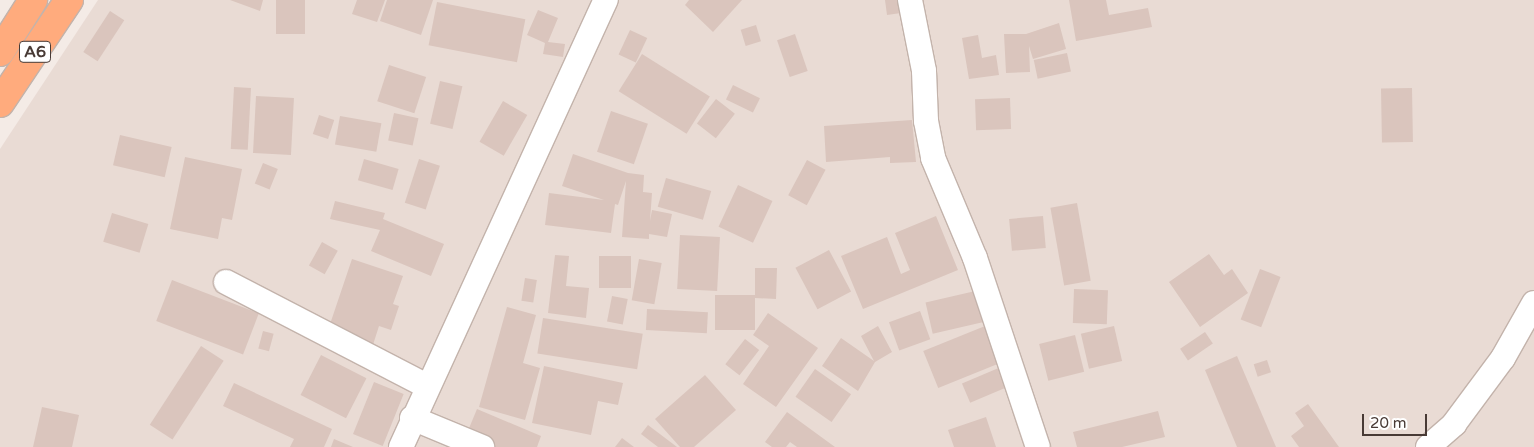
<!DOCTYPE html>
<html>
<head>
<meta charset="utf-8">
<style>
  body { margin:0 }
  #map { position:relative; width:1534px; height:447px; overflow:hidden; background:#f4ebe6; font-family:"Varela Round",sans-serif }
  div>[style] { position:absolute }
  .residential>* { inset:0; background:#e9dbd4 }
  .building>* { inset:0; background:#dac5bd; transform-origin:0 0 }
  .roads { filter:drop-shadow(1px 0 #c3b3ab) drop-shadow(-1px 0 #c3b3ab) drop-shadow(0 1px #c3b3ab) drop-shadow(0 -1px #c3b3ab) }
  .minor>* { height:24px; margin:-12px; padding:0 12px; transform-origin:12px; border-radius:12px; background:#fff }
  .trunk>* { height:28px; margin:-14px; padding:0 14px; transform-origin:14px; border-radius:14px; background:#ffab7d }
  span { translate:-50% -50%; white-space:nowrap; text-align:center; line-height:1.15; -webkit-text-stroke:4px #fff; paint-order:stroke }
  .shield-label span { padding:1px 4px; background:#fff; border:1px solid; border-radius:4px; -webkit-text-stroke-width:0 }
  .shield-label { font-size:16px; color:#483a35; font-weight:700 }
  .scale { position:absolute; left:1362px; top:414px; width:65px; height:22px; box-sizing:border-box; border:2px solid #483a35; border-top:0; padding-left:6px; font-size:15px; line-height:18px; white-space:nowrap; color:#483a35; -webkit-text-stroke:4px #fff; paint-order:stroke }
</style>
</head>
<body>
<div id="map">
  <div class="residential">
    <i style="clip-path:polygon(98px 0,1534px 0,1534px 447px,0 447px,0 149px)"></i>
  </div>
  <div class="building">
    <i style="clip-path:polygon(230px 0,263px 0,260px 11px)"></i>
    <i style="left:276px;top:0;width:29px;height:34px"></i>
    <i style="clip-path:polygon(357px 0,385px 0,377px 22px,352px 14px)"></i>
    <i style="clip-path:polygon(387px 0,433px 0,421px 35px,380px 21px)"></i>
    <i style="clip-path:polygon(689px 0,742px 0,713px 32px,685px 5px)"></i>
    <i style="clip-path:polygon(885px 0,906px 0,908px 12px,887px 15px)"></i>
    <i style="clip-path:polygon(1069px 0,1106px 0,1109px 15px,1148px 8px,1152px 27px,1076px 41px)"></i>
    <i style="left:437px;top:2px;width:90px;height:44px;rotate:11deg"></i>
    <i style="clip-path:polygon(538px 10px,558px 18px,548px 42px,565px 44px,563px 57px,543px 54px,545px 43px,527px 35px)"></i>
    <i style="left:110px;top:11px;width:17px;height:49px;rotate:33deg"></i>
    <i style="clip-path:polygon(1059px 23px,1066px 49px,1033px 59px,1029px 46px,1030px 72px,1006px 73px,1004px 34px,1026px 34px)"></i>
    <i style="left:756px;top:25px;width:17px;height:16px;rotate:73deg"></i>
    <i style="left:630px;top:30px;width:19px;height:27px;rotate:25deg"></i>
    <i style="left:795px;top:34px;width:39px;height:19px;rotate:71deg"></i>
    <i style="clip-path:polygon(978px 35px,982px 58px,996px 55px,999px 75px,969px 79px,962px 38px)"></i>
    <i style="left:1067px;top:53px;width:19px;height:34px;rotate:78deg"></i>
    <i style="left:642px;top:54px;width:80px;height:44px;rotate:32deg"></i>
    <i style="left:389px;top:65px;width:39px;height:38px;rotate:18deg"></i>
    <i style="left:440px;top:81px;width:23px;height:44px;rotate:13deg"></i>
    <i style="left:733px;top:85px;width:30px;height:16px;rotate:26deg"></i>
    <i style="left:234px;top:87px;width:17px;height:62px;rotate:3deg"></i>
    <i style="left:1412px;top:88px;width:54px;height:31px;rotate:89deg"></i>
    <i style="left:256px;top:96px;width:38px;height:57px;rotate:3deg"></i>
    <i style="left:1010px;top:98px;width:31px;height:35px;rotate:88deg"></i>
    <i style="left:716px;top:99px;width:24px;height:31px;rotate:38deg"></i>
    <i style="left:503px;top:101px;width:28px;height:47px;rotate:30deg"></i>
    <i style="left:611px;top:111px;width:39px;height:43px;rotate:19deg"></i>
    <i style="left:394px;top:113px;width:25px;height:28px;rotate:12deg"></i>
    <i style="left:319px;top:115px;width:16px;height:20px;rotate:18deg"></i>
    <i style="left:340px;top:116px;width:42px;height:29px;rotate:10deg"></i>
    <i style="clip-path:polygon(912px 120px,916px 162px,890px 163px,890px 157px,826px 162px,824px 126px)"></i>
    <i style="left:120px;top:135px;width:53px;height:31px;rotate:13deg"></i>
    <i style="clip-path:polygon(573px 154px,628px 173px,644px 175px,643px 192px,652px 193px,650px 221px,652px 210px,672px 214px,667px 237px,649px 234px,649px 239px,622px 237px,626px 181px,618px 205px,615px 204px,611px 233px,545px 225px,549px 193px,604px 200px,562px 186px)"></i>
    <i style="clip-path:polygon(185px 157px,242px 169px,232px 220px,222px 218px,218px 239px,170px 229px)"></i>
    <i style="left:364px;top:159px;width:36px;height:22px;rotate:16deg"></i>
    <i style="left:419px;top:159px;width:22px;height:46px;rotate:18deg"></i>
    <i style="left:807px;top:160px;width:21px;height:40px;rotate:28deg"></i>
    <i style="left:263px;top:163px;width:16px;height:22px;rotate:22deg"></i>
    <i style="left:666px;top:178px;width:47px;height:30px;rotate:16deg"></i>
    <i style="left:738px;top:185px;width:38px;height:46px;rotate:25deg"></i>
    <i style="clip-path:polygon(335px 201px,385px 213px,383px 219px,444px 244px,431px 276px,371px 251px,380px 230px,330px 219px)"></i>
    <i style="left:1077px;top:203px;width:79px;height:27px;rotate:80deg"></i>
    <i style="left:112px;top:213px;width:38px;height:30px;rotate:17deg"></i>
    <i style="clip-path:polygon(936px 216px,958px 270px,863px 309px,841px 256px,887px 237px,901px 274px,910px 270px,895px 233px)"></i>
    <i style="left:1043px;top:216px;width:32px;height:34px;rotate:85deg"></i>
    <i style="left:680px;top:235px;width:40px;height:54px;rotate:3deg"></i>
    <i style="left:322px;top:242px;width:18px;height:27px;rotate:29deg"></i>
    <i style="left:829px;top:250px;width:47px;height:38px;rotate:62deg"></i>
    <i style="clip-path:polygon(1209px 254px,1224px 275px,1232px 269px,1248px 293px,1200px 327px,1169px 282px)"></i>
    <i style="clip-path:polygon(555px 255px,569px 256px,566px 286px,589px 288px,586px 318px,548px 313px)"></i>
    <i style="left:599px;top:256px;width:32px;height:32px"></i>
    <i style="clip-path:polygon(352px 259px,403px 276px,393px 304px,399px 306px,391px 330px,379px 326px,371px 351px,326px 336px)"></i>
    <i style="left:639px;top:259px;width:23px;height:42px;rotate:10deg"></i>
    <i style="clip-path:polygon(755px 268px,777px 268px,776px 299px,755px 298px,755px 330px,715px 330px,715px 295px,755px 295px)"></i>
    <i style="left:1260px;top:269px;width:22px;height:54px;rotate:21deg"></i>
    <i style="left:525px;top:278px;width:12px;height:23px;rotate:9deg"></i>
    <i style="left:172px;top:280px;width:93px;height:44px;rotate:21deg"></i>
    <i style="left:984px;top:289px;width:32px;height:60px;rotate:77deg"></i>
    <i style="left:1074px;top:289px;width:34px;height:34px;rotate:2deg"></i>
    <i style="left:612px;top:296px;width:16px;height:26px;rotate:11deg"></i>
    <i style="clip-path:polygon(507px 307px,536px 315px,523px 363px,540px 368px,525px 420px,479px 407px)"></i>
    <i style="left:647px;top:309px;width:61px;height:21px;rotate:3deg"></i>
    <i style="left:920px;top:311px;width:30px;height:33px;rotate:70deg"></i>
    <i style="clip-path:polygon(768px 313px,818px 348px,776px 407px,743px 384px,769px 346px,753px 335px)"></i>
    <i style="left:543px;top:318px;width:101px;height:36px;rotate:9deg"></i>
    <i style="left:990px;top:324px;width:40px;height:72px;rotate:68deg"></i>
    <i style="clip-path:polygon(878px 326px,892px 352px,875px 362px,858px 391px,822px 366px,841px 338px,874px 361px,861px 336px)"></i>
    <i style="left:1114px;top:326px;width:36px;height:34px;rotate:77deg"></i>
    <i style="left:263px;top:331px;width:11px;height:18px;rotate:15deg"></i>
    <i style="left:1205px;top:332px;width:14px;height:30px;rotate:56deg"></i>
    <i style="left:1075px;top:335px;width:38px;height:37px;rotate:76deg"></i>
    <i style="left:745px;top:339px;width:18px;height:32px;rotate:38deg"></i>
    <i style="left:201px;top:346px;width:27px;height:94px;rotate:33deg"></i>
    <i style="left:321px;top:355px;width:51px;height:45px;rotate:27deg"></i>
    <i style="clip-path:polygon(1237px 356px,1276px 447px,1237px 447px,1205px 370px)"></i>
    <i style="left:1267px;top:360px;width:13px;height:14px;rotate:72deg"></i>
    <i style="left:1008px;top:364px;width:21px;height:50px;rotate:67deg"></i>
    <i style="clip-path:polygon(544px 366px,623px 383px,618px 405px,598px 401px,591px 435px,532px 423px)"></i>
    <i style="left:815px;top:369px;width:44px;height:34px;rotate:35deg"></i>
    <i style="clip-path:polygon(705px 375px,736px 410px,694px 447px,680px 447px,655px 419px)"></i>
    <i style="left:374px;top:382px;width:32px;height:56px;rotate:22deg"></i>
    <i style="clip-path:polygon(234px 383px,332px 429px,324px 447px,290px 447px,294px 439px,223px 406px)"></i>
    <i style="clip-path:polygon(1308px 404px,1339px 447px,1299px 447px,1291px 436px,1304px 426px,1295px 413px)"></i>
    <i style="clip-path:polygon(42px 407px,79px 415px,72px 447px,33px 447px)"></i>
    <i style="clip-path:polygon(477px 409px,541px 436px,537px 447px,487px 447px,465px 438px)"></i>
    <i style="clip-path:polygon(1158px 411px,1165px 437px,1122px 447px,1077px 447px,1073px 432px)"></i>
    <i style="clip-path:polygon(787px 412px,835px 447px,797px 447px,790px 442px,786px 447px,772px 447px,765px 442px)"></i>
    <i style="clip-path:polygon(986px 417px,996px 447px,954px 447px,948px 430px)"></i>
    <i style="clip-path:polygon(648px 425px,677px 447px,658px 447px,641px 434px)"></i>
    <i style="clip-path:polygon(622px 438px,634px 447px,615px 447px)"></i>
    <i style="clip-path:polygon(334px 439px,353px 447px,331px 447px)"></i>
  </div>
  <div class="roads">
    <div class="minor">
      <i style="left:910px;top:0;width:72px;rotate:78.8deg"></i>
      <i style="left:924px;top:71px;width:50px;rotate:87.7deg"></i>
      <i style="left:926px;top:121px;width:38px;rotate:79deg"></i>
      <i style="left:933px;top:158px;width:108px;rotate:67.2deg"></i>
      <i style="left:975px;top:258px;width:199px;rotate:71.6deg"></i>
      <i style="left:226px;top:282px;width:226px;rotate:27.4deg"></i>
      <i style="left:412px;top:418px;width:76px;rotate:22.5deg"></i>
      <i style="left:401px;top:447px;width:492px;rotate:-65.4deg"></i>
      <i style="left:1428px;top:447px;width:35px;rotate:-41deg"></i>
      <i style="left:1454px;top:424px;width:82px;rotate:-53.4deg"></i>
      <i style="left:1503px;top:358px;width:63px;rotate:-60.6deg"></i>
    </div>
    <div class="trunk">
      <i style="left:0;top:52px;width:62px;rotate:-57.6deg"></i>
      <i style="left:0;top:103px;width:124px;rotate:-56.2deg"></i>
    </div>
  </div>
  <div class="shield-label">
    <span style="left:35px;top:52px">A6</span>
  </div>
  <div class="scale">20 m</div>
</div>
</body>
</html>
